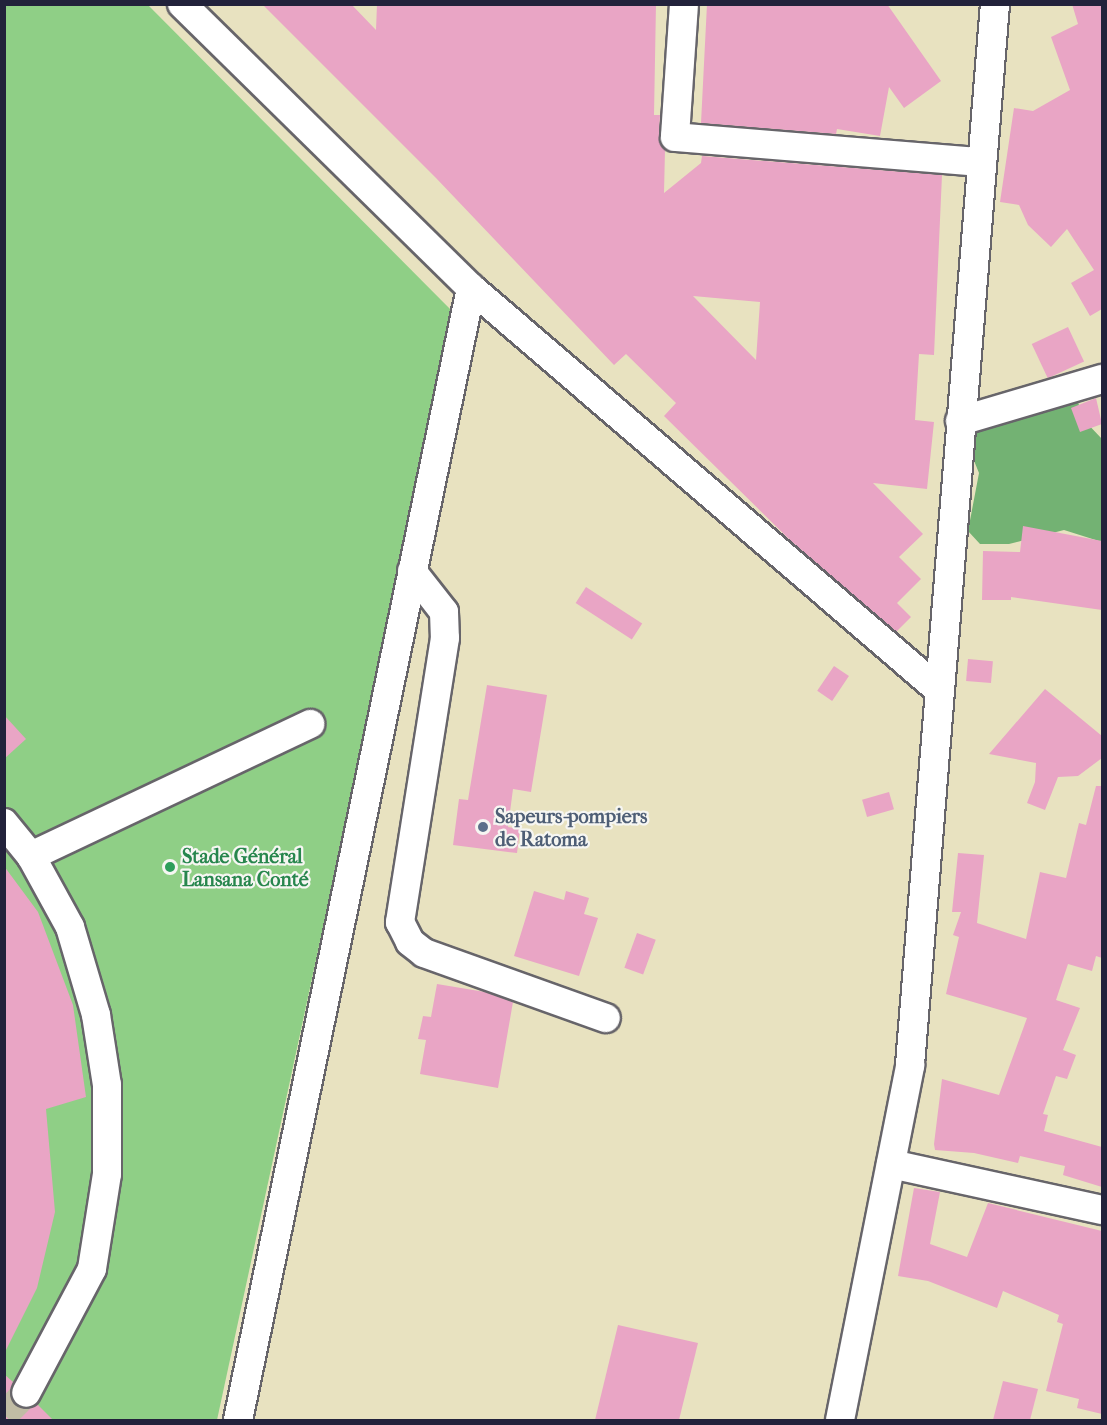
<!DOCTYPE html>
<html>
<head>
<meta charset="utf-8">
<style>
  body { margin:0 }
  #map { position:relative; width:1107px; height:1425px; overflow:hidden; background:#e8e2c0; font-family:"IM FELL French Canon",serif }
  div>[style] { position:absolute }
  .green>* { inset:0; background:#8fcf86 }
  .forest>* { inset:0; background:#73b273 }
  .building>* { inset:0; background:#e9a5c5; transform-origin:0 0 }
  .minor-tunnel>* { height:28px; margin-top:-14px; transform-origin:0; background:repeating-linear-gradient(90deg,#c0bca5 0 28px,transparent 0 42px) }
  .roads { filter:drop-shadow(2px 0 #67656a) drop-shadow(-2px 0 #67656a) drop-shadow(0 2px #67656a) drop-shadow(0 -2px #67656a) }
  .minor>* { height:28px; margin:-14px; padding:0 14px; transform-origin:14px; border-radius:14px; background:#fff }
  .dots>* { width:16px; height:16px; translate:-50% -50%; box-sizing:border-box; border:3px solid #f6f6f2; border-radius:50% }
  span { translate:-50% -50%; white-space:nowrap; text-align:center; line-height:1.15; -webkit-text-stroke:4.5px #f6f6f2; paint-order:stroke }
  .service-label { font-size:20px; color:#4e5e75; font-weight:700 }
  .left { translate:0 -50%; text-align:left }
  .leisure-label { font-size:20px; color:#27864d; font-weight:700 }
  .frame { position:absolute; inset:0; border:6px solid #22223b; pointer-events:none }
</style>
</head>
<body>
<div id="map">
  <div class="green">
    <i style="clip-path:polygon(5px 5px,148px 5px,455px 314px,217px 1420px,5px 1420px)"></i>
  </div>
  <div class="forest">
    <i style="clip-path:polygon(1074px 388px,1083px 419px,1102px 439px,1102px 542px,1064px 530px,1009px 544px,980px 544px,968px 531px,979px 473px,968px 446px,983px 410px)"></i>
  </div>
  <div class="building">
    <i style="clip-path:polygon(evenodd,262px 4px,351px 4px,376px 30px,377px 4px,656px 4px,654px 115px,660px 115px,659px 136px,665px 150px,664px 193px,701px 163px,702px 156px,942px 175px,934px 355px,919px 354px,915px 420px,934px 422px,927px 489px,873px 483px,923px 534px,899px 557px,921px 579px,897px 603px,911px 617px,896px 632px,790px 540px,664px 416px,676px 403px,626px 354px,614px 365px,436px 178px,262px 4px,693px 296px,760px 302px,756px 360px,693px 296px)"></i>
    <i style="clip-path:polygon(707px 4px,887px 4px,941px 81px,904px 108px,889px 87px,880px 136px,837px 129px,836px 134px,701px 123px)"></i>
    <i style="clip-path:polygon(1072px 4px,1102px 4px,1102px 309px,1090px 316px,1071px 283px,1094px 270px,1067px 229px,1051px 247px,1028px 225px,1019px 205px,1000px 202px,1014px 108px,1033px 111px,1070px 90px,1051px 37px,1078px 24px)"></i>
    <i style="left:1068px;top:327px;width:38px;height:40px;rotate:65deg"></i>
    <i style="clip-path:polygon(1096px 398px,1102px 424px,1080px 432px,1071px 408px)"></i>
    <i style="clip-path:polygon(1023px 526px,1102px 541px,1102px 610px,1011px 597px,1011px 600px,982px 600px,983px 551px,1020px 552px)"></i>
    <i style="left:586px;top:587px;width:67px;height:19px;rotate:33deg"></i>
    <i style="left:968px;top:659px;width:25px;height:22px;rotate:5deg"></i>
    <i style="left:834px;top:666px;width:18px;height:30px;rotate:34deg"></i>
    <i style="clip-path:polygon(487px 685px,547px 695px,531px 792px,513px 789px,508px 827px,520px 829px,517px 853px,453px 845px,459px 799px,468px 800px)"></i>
    <i style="clip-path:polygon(1045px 689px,1102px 736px,1102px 758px,1078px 776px,1058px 777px,1045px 810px,1027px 803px,1035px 782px,1036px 763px,989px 754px)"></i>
    <i style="clip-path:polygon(4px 715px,26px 739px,4px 759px)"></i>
    <i style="clip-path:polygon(1096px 786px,1102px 786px,1102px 958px,1096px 956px,1092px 971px,1068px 964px,1056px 1000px,1080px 1008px,1063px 1050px,1076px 1055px,1067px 1079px,1056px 1076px,1043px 1114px,1048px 1115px,1044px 1131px,1102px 1147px,1102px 1187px,1063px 1175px,1065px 1166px,1020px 1156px,1018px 1163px,974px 1153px,935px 1150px,934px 1144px,942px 1079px,999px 1095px,1027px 1018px,946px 994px,959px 937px,953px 935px,961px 912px,952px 912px,958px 853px,984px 855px,977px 923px,1026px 939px,1040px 872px,1066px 878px,1079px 823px,1086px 825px)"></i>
    <i style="left:889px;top:792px;width:18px;height:28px;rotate:74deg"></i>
    <i style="clip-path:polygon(4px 866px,38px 912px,73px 1005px,86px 1097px,46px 1109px,55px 1212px,37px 1288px,4px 1354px)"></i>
    <i style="clip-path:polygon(534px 891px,564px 900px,566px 891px,589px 898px,584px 914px,598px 918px,579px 976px,514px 956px)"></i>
    <i style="left:637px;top:933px;width:20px;height:37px;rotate:20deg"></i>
    <i style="clip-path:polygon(437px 984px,485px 992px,513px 1002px,498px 1088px,420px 1074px,426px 1040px,418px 1039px,423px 1016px,431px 1017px)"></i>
    <i style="clip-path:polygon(914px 1188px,940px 1192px,930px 1244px,967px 1257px,988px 1203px,1102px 1231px,1102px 1414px,1077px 1408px,1079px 1399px,1046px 1391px,1063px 1324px,1057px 1322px,1059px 1315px,1003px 1291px,997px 1308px,928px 1281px,898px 1276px)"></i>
    <i style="clip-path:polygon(618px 1325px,698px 1343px,679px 1420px,595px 1420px)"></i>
    <i style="clip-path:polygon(4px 1374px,13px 1382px,10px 1393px,12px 1402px,26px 1409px,37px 1404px,53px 1420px,4px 1420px)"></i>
    <i style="clip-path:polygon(1003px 1381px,1038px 1389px,1030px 1420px,993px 1420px)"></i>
  </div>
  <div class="minor-tunnel">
    <i style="left:4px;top:1415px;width:31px;rotate:-45deg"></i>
  </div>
  <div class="roads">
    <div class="minor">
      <i style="left:182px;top:4px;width:405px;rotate:44.5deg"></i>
      <i style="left:471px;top:288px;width:1156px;rotate:101.63deg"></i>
      <i style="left:684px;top:4px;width:133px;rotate:93.9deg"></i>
      <i style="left:675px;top:137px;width:308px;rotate:4.7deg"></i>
      <i style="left:471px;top:288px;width:617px;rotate:40.66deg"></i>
      <i style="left:960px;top:421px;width:148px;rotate:-16.5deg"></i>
      <i style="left:412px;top:571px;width:52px;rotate:52deg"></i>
      <i style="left:444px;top:612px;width:26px;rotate:88deg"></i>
      <i style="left:445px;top:638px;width:288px;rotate:99deg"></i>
      <i style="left:400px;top:922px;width:22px;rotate:63deg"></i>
      <i style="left:410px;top:942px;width:18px;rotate:38deg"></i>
      <i style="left:424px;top:953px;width:193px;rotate:19.7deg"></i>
      <i style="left:4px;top:823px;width:43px;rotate:50.7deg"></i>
      <i style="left:31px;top:856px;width:81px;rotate:61.2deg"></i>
      <i style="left:70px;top:927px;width:92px;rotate:73.5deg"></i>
      <i style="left:96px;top:1015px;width:71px;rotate:81.1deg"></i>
      <i style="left:107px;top:1085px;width:89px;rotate:90deg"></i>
      <i style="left:107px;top:1174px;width:96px;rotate:99deg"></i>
      <i style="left:92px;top:1269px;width:140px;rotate:118deg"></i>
      <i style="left:31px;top:856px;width:309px;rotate:-25.3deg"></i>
      <i style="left:891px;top:1164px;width:216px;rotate:12.3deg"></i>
      <i style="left:840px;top:1420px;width:362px;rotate:-78.8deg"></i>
      <i style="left:910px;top:1065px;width:1064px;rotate:-85.42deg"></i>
    </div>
  </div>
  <div class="dots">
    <i style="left:483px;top:827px;background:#5c6f8a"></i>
    <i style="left:170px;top:867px;background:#2e9e5b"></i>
  </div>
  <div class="service-label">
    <span class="left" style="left:495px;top:828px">Sapeurs-pompiers<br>de Ratoma</span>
  </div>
  <div class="leisure-label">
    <span class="left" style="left:182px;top:868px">Stade Général<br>Lansana Conté</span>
  </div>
  <div class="frame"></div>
</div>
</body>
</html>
